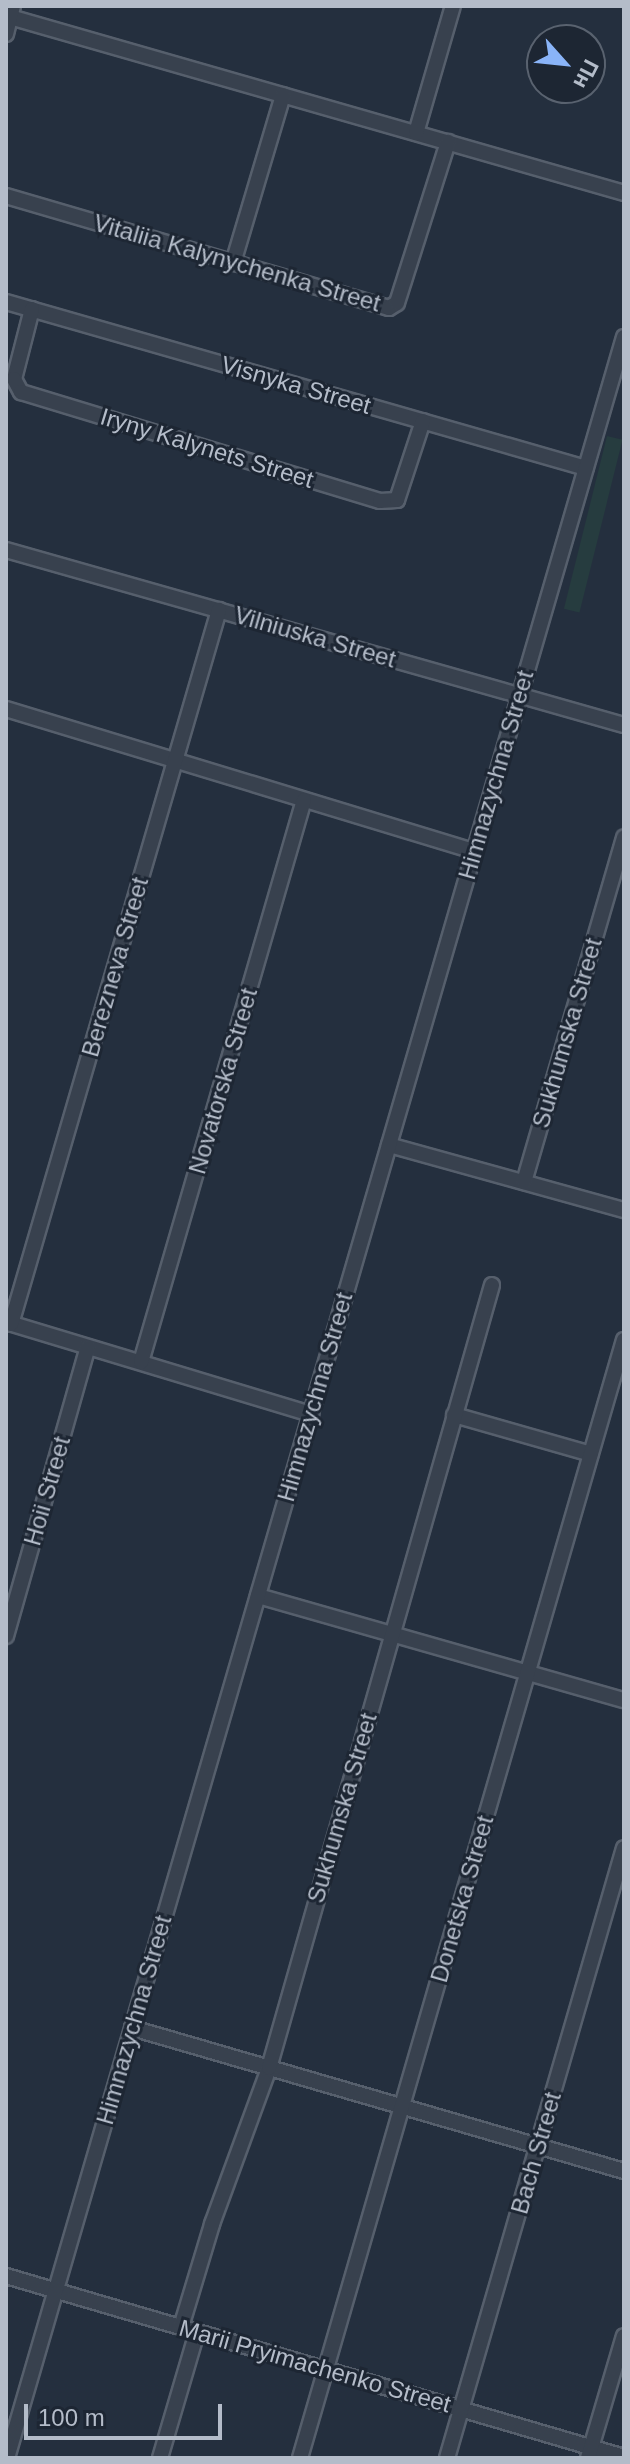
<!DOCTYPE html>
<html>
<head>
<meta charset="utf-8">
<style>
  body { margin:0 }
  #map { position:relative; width:630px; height:2464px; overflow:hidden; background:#242f3e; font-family:Helvetica,sans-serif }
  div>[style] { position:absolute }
  .green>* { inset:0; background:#263c3f; transform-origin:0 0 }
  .roads { filter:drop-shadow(2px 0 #565f6c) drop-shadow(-2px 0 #565f6c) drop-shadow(0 2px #565f6c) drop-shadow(0 -2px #565f6c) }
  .minor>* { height:14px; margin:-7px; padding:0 7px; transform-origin:7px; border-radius:7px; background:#38414e }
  span { translate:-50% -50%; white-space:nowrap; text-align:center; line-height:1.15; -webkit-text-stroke:6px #1d2633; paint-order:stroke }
  .street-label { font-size:24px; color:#b4bcc9 }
  .frame { position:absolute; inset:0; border:8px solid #b4bcc9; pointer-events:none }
  .north { position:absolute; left:526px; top:24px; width:80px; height:80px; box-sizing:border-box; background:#1d2633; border:2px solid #59626f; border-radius:50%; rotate:117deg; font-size:22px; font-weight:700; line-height:32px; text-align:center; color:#b4bcc9 }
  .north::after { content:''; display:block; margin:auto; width:28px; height:36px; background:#8ab4f8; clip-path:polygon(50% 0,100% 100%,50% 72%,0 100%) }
  .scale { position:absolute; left:24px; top:2404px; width:198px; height:36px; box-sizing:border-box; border:4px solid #b4bcc9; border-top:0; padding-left:10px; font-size:24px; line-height:28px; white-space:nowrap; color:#b4bcc9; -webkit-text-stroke:6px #1d2633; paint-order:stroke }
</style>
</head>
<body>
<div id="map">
  <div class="green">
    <i style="left:607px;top:436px;width:16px;height:178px;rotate:14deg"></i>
  </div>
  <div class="roads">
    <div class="minor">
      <i style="left:10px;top:17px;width:639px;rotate:15.99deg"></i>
      <i style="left:6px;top:34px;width:29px;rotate:-76deg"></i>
      <i style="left:416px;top:133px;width:132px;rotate:-73.8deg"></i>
      <i style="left:6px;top:196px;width:399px;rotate:16.3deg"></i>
      <i style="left:389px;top:308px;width:9px;rotate:-32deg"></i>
      <i style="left:397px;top:303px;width:169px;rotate:-72.4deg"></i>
      <i style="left:233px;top:263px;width:175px;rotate:-73.4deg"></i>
      <i style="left:6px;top:302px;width:603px;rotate:15.97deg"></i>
      <i style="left:32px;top:309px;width:72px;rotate:104.4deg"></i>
      <i style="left:14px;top:379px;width:15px;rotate:62deg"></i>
      <i style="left:21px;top:392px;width:375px;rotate:16.9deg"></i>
      <i style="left:380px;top:501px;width:17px;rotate:-3deg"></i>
      <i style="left:397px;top:500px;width:83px;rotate:-71.8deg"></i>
      <i style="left:6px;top:550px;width:642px;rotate:15.81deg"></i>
      <i style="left:6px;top:709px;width:489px;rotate:16.9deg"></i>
      <i style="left:389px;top:1145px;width:244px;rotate:15.5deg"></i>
      <i style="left:524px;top:1182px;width:359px;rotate:-73.8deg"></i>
      <i style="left:6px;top:1322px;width:319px;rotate:16.8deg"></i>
      <i style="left:11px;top:1324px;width:744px;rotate:-73.76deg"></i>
      <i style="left:141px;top:1362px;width:585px;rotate:-73.83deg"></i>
      <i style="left:454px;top:1415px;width:142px;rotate:15.9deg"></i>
      <i style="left:258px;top:1596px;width:380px;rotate:15.9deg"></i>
      <i style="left:6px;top:1636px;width:300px;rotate:-74.2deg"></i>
      <i style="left:132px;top:2028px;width:512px;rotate:16.21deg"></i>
      <i style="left:6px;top:2276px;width:644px;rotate:16.32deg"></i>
      <i style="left:181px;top:2327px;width:108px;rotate:-73.2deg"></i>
      <i style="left:212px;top:2224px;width:166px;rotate:-69.9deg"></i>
      <i style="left:269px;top:2068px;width:814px;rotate:-74.1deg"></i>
      <i style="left:7px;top:2458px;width:2209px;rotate:-73.78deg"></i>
      <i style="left:160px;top:2458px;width:131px;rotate:-73.6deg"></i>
      <i style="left:300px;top:2458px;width:1164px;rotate:-73.84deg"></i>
      <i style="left:447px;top:2458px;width:635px;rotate:-73.82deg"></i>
      <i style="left:588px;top:2458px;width:127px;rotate:-73.6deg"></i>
    </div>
  </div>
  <div class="street-label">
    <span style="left:237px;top:263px;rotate:16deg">Vitaliia Kalynychenka Street</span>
    <span style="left:296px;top:385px;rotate:16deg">Visnyka Street</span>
    <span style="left:207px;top:448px;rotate:17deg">Iryny Kalynets Street</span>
    <span style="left:315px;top:637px;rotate:16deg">Vilniuska Street</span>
    <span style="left:496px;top:775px;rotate:-74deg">Himnazychna Street</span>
    <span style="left:115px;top:967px;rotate:-74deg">Berezneva Street</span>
    <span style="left:567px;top:1033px;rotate:-74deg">Sukhumska Street</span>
    <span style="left:223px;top:1081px;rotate:-74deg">Novatorska Street</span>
    <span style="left:315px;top:1397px;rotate:-74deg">Himnazychna Street</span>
    <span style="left:47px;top:1491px;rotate:-74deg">Hoii Street</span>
    <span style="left:342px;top:1808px;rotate:-74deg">Sukhumska Street</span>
    <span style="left:462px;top:1899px;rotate:-74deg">Donetska Street</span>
    <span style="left:134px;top:2020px;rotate:-74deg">Himnazychna Street</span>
    <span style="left:536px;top:2153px;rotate:-74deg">Bach Street</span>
    <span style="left:315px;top:2366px;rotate:16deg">Marii Pryimachenko Street</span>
  </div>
  <div class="frame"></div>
  <div class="north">Пн</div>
  <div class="scale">100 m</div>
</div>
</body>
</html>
